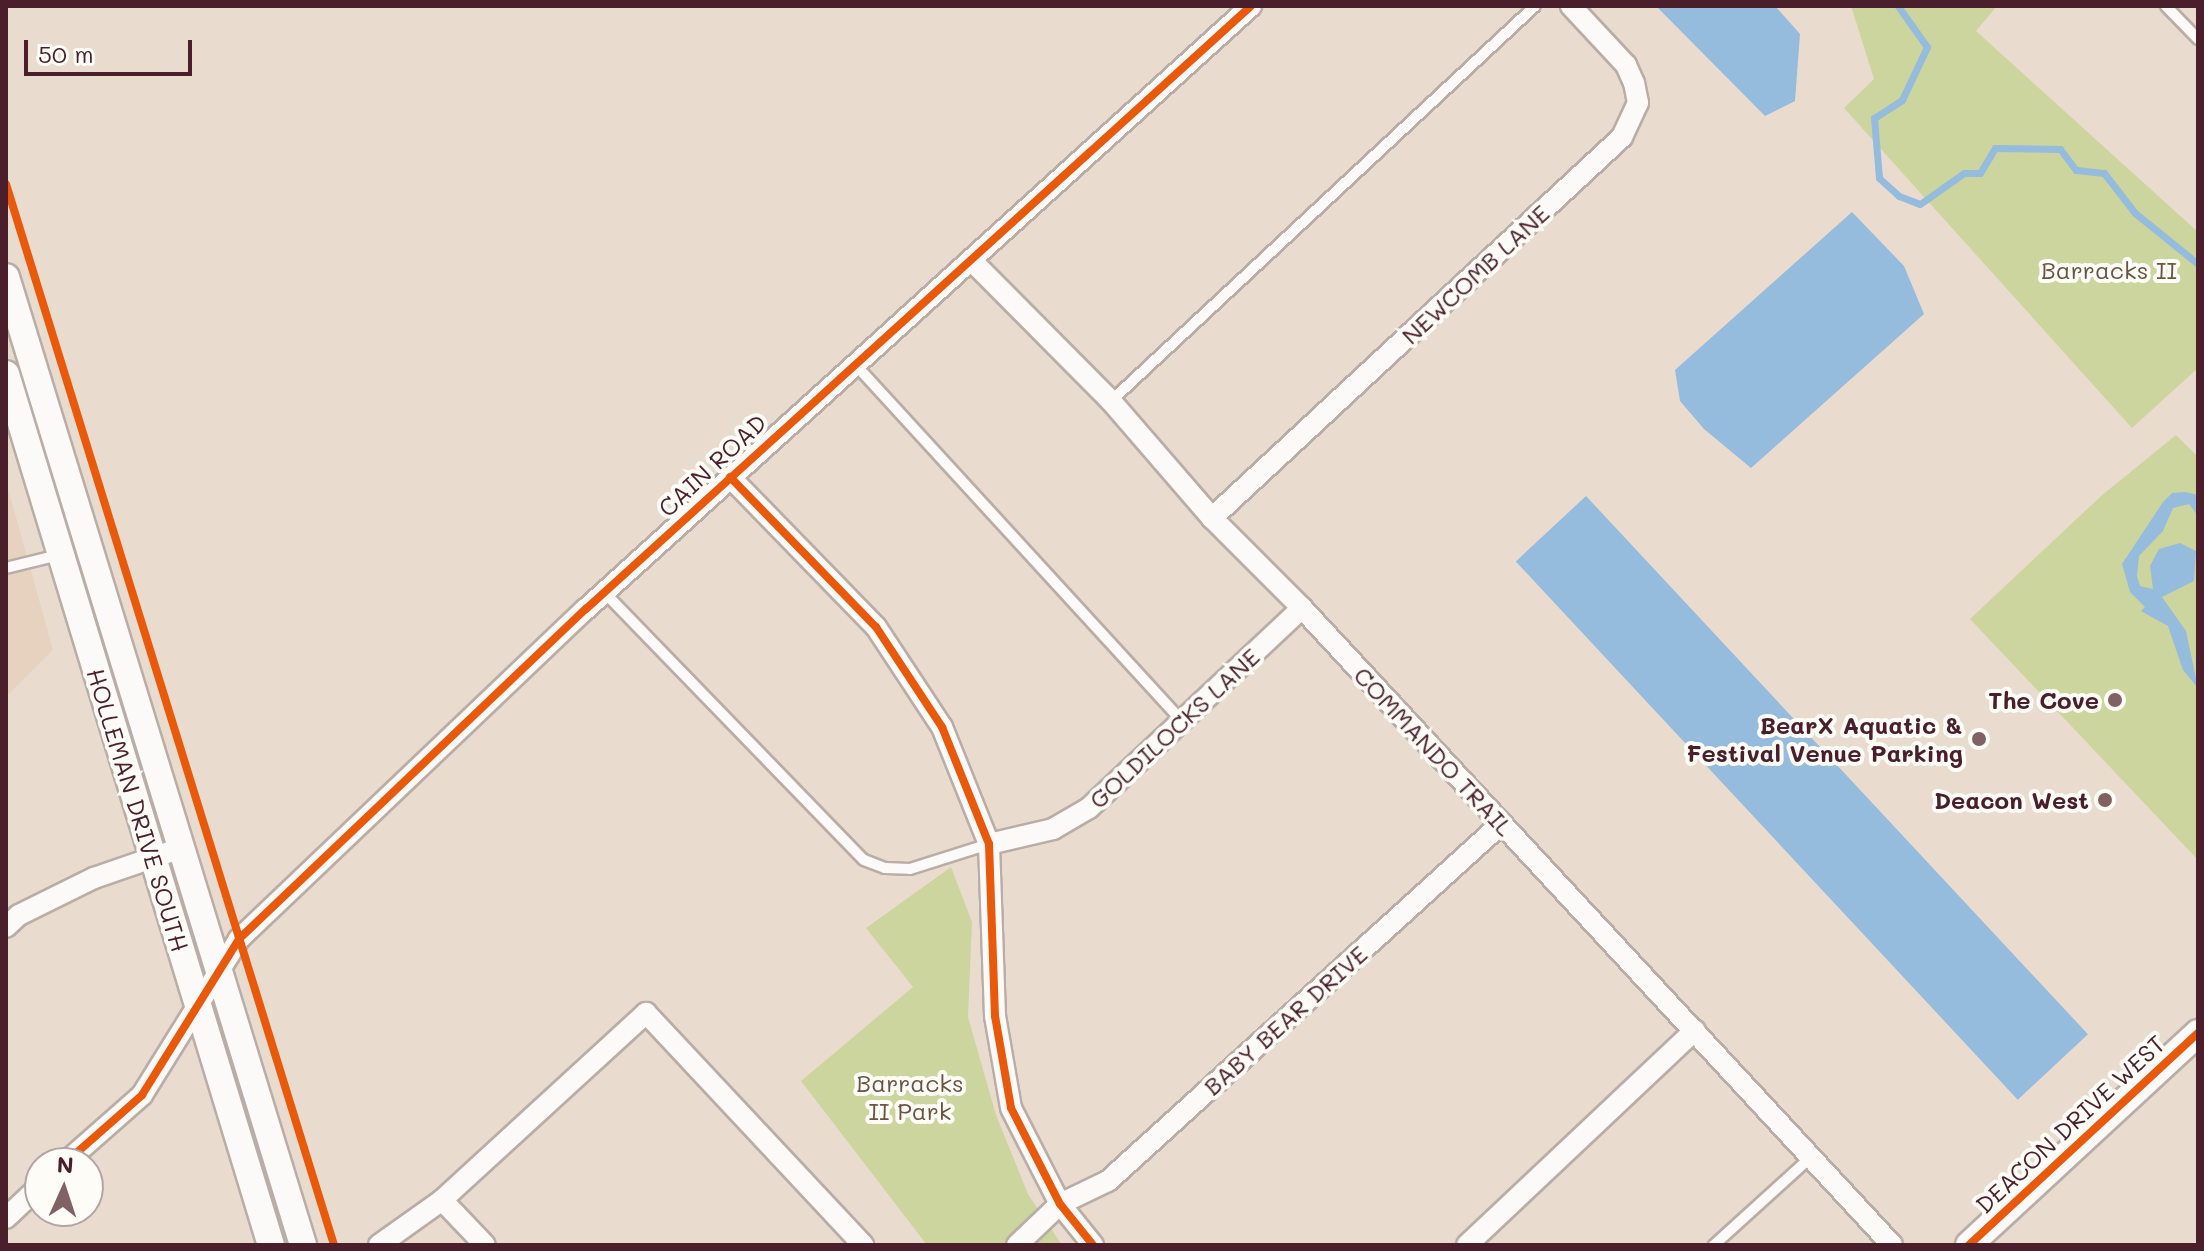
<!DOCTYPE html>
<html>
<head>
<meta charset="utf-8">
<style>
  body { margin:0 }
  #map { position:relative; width:2204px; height:1251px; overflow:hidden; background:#e9dcce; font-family:Mali,sans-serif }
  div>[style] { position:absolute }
  .built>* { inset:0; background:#e6d2be }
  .green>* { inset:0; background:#ccd59d }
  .water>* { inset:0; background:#95bbdd; transform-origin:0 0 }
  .stream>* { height:7px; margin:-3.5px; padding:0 3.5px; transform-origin:3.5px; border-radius:3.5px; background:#95bbdd }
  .roads { filter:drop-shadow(2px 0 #b9ada5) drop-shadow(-2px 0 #b9ada5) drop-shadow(0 2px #b9ada5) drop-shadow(0 -2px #b9ada5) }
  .service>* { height:10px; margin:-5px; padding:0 5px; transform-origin:5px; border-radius:5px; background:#fcfaf8 }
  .minor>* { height:20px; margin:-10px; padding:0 10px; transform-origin:10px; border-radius:10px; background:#fcfaf8 }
  .tertiary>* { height:26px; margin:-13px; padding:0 13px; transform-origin:13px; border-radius:13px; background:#fcfaf8 }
  .cycleway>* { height:8px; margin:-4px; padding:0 4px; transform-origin:4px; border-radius:4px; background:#e8590c }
  .dots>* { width:22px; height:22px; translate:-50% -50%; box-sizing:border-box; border:4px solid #fdfcf7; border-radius:50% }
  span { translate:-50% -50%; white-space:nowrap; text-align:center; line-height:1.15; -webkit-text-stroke:8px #fdfcf7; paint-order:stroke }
  .park-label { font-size:24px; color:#6a5441 }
  .street-label { font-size:24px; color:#4a1f2b }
  .poi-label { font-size:24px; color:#4a1f2b; font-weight:700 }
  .right { translate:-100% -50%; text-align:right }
  .frame { position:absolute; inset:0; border:8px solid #4a1f2b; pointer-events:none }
  .north { position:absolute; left:24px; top:1147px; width:80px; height:80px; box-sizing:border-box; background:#fdfcf7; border:2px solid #b5a4a5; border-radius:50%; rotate:3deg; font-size:22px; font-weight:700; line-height:32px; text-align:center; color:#4a1f2b }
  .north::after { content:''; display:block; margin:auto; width:28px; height:36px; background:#826164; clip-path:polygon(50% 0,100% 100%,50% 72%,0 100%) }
  .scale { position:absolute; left:24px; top:40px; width:168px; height:36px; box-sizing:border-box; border:4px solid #4a1f2b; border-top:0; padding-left:10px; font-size:24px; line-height:28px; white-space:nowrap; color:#4a1f2b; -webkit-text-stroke:6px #fdfcf7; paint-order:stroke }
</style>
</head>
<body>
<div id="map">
  <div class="built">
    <i style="clip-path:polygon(6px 481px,53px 650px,6px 697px)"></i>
  </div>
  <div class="green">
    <i style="clip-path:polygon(1851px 6px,1997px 6px,1976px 31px,2198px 232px,2198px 368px,2132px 428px,1844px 108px,1874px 79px)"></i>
    <i style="clip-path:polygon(2176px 435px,2198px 457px,2198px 860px,1970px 619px,2101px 496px)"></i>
    <i style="clip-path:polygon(951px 867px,972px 922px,968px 1017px,996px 1115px,1028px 1194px,1062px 1245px,927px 1245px,801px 1081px,913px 987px,866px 928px)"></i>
  </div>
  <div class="water">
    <i style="clip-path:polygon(1656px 6px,1775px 6px,1800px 34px,1795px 101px,1765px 116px)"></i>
    <i style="clip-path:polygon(1852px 212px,1904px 266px,1924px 314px,1751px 468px,1704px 429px,1680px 401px,1675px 370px)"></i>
    <i style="clip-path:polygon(2185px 492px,2198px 495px,2198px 516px,2189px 504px,2173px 508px,2163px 531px,2139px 556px,2137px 576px,2140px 586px,2153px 589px,2150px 566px,2159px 549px,2180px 543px,2196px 551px,2194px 581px,2162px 597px,2186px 631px,2198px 688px,2183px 670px,2168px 626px,2141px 611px,2145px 607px,2130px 592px,2122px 564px,2163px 502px,2172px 493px)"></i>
    <i style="left:1586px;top:496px;width:736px;height:96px;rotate:47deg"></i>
  </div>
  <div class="stream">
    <i style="left:1898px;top:6px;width:50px;rotate:54.7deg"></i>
    <i style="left:1927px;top:47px;width:59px;rotate:115.3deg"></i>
    <i style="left:1902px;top:100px;width:33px;rotate:147deg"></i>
    <i style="left:1874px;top:118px;width:60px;rotate:85.2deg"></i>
    <i style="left:1879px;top:178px;width:27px;rotate:42deg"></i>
    <i style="left:1899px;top:196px;width:22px;rotate:21deg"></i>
    <i style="left:1920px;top:204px;width:54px;rotate:-35.2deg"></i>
    <i style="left:1964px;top:173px;width:16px"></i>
    <i style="left:1980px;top:173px;width:29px;rotate:-59deg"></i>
    <i style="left:1995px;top:148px;width:65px;rotate:0.9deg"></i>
    <i style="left:2060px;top:149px;width:26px;rotate:53deg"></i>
    <i style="left:2076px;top:170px;width:28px;rotate:6deg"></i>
    <i style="left:2104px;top:173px;width:51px;rotate:52.2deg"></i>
    <i style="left:2135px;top:213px;width:81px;rotate:39deg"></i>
  </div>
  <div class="roads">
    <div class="service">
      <i style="left:2166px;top:6px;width:46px;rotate:45.9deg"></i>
      <i style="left:854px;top:363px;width:486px;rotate:47.5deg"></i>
      <i style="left:1111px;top:401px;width:579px;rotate:-42.97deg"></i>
      <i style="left:6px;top:568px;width:55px;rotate:-13.8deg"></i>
      <i style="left:604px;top:592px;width:373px;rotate:45.9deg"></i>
      <i style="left:864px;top:860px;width:22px;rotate:21deg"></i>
      <i style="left:885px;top:868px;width:25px;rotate:2deg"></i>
      <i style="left:910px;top:869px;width:83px;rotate:-17.6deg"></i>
      <i style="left:1714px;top:1245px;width:131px;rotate:-42.2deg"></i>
    </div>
    <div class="minor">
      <i style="left:972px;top:261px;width:197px;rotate:45.2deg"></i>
      <i style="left:1111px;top:401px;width:155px;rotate:49.2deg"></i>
      <i style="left:1212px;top:518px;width:127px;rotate:45deg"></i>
      <i style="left:1302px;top:608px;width:868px;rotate:47.19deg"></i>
      <i style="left:730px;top:477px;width:209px;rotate:45.8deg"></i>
      <i style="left:876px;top:627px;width:120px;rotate:56.6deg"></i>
      <i style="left:942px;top:727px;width:126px;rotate:68.1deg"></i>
      <i style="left:989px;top:844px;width:172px;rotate:88deg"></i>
      <i style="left:995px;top:1016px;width:93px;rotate:80.1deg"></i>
      <i style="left:1011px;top:1108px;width:108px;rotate:63deg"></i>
      <i style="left:1060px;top:1204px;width:53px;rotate:51.2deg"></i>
      <i style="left:1212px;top:518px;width:560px;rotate:-42.9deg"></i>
      <i style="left:1622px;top:137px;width:38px;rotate:-65deg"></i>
      <i style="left:1638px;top:103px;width:20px;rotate:-101deg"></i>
      <i style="left:1634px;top:83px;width:20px;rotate:-114deg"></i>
      <i style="left:1626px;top:65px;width:81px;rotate:-133deg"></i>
      <i style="left:989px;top:844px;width:66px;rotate:-13.2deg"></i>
      <i style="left:1053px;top:829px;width:42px;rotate:-30.3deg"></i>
      <i style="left:1089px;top:808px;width:292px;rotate:-43.2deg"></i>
      <i style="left:6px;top:927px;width:18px;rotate:-43deg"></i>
      <i style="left:19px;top:915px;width:84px;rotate:-26.3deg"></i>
      <i style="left:94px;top:878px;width:89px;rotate:-19deg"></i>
      <i style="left:65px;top:1163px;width:103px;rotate:-41.4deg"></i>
      <i style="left:142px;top:1095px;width:184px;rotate:-58.1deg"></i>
      <i style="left:239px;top:939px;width:479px;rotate:-43.6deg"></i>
      <i style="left:586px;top:609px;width:898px;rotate:-42.2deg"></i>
      <i style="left:442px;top:1200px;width:62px;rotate:46.3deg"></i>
      <i style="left:6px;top:1218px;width:47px;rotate:-43.3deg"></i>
      <i style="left:379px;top:1245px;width:77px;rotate:-35.5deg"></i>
      <i style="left:442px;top:1200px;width:277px;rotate:-42.5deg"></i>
      <i style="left:646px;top:1013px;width:318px;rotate:46.9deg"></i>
      <i style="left:1017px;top:1245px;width:59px;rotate:-43.6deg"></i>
      <i style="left:1060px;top:1204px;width:53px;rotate:-25.6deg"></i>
      <i style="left:1108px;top:1181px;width:531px;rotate:-42.25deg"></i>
      <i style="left:1467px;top:1245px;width:313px;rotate:-43.3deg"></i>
    </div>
    <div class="tertiary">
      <i style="left:6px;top:277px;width:1013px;rotate:72.94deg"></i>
      <i style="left:6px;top:374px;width:910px;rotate:73.08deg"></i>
      <i style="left:1969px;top:1245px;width:312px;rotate:-42.8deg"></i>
    </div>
  </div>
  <div class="cycleway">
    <i style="left:6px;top:184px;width:1111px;rotate:72.82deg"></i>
    <i style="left:730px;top:477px;width:209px;rotate:45.8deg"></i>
    <i style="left:876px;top:627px;width:120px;rotate:56.6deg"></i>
    <i style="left:942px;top:727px;width:126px;rotate:68.1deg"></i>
    <i style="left:989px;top:844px;width:172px;rotate:88deg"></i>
    <i style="left:995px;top:1016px;width:93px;rotate:80.1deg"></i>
    <i style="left:1011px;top:1108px;width:108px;rotate:63deg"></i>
    <i style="left:1060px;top:1204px;width:53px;rotate:51.2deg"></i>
    <i style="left:65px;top:1163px;width:103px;rotate:-41.4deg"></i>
    <i style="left:142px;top:1095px;width:184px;rotate:-58.1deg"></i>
    <i style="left:239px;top:939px;width:479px;rotate:-43.6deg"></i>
    <i style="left:586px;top:609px;width:898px;rotate:-42.2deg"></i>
    <i style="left:1969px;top:1245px;width:312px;rotate:-42.8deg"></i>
  </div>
  <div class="dots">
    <i style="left:2115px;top:700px;background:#826164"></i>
    <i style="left:1979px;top:739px;background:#826164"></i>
    <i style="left:2105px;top:800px;background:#826164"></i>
  </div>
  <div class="park-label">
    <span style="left:2109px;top:270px">Barracks II</span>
    <span style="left:910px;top:1097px">Barracks<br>II Park</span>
  </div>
  <div class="street-label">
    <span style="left:1475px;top:274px;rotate:-43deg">NEWCOMB LANE</span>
    <span style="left:712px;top:465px;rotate:-43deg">CAIN ROAD</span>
    <span style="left:1174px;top:728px;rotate:-43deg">GOLDILOCKS LANE</span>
    <span style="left:1434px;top:751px;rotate:47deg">COMMANDO TRAIL</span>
    <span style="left:138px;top:810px;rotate:73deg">HOLLEMAN DRIVE SOUTH</span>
    <span style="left:1285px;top:1020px;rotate:-42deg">BABY BEAR DRIVE</span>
    <span style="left:2070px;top:1124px;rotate:-43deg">DEACON DRIVE WEST</span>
  </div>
  <div class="poi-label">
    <span class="right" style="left:2099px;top:700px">The Cove</span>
    <span class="right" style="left:1963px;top:739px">BearX Aquatic &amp;<br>Festival Venue Parking</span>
    <span class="right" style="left:2089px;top:800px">Deacon West</span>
  </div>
  <div class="frame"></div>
  <div class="north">N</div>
  <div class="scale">50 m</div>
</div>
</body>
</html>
